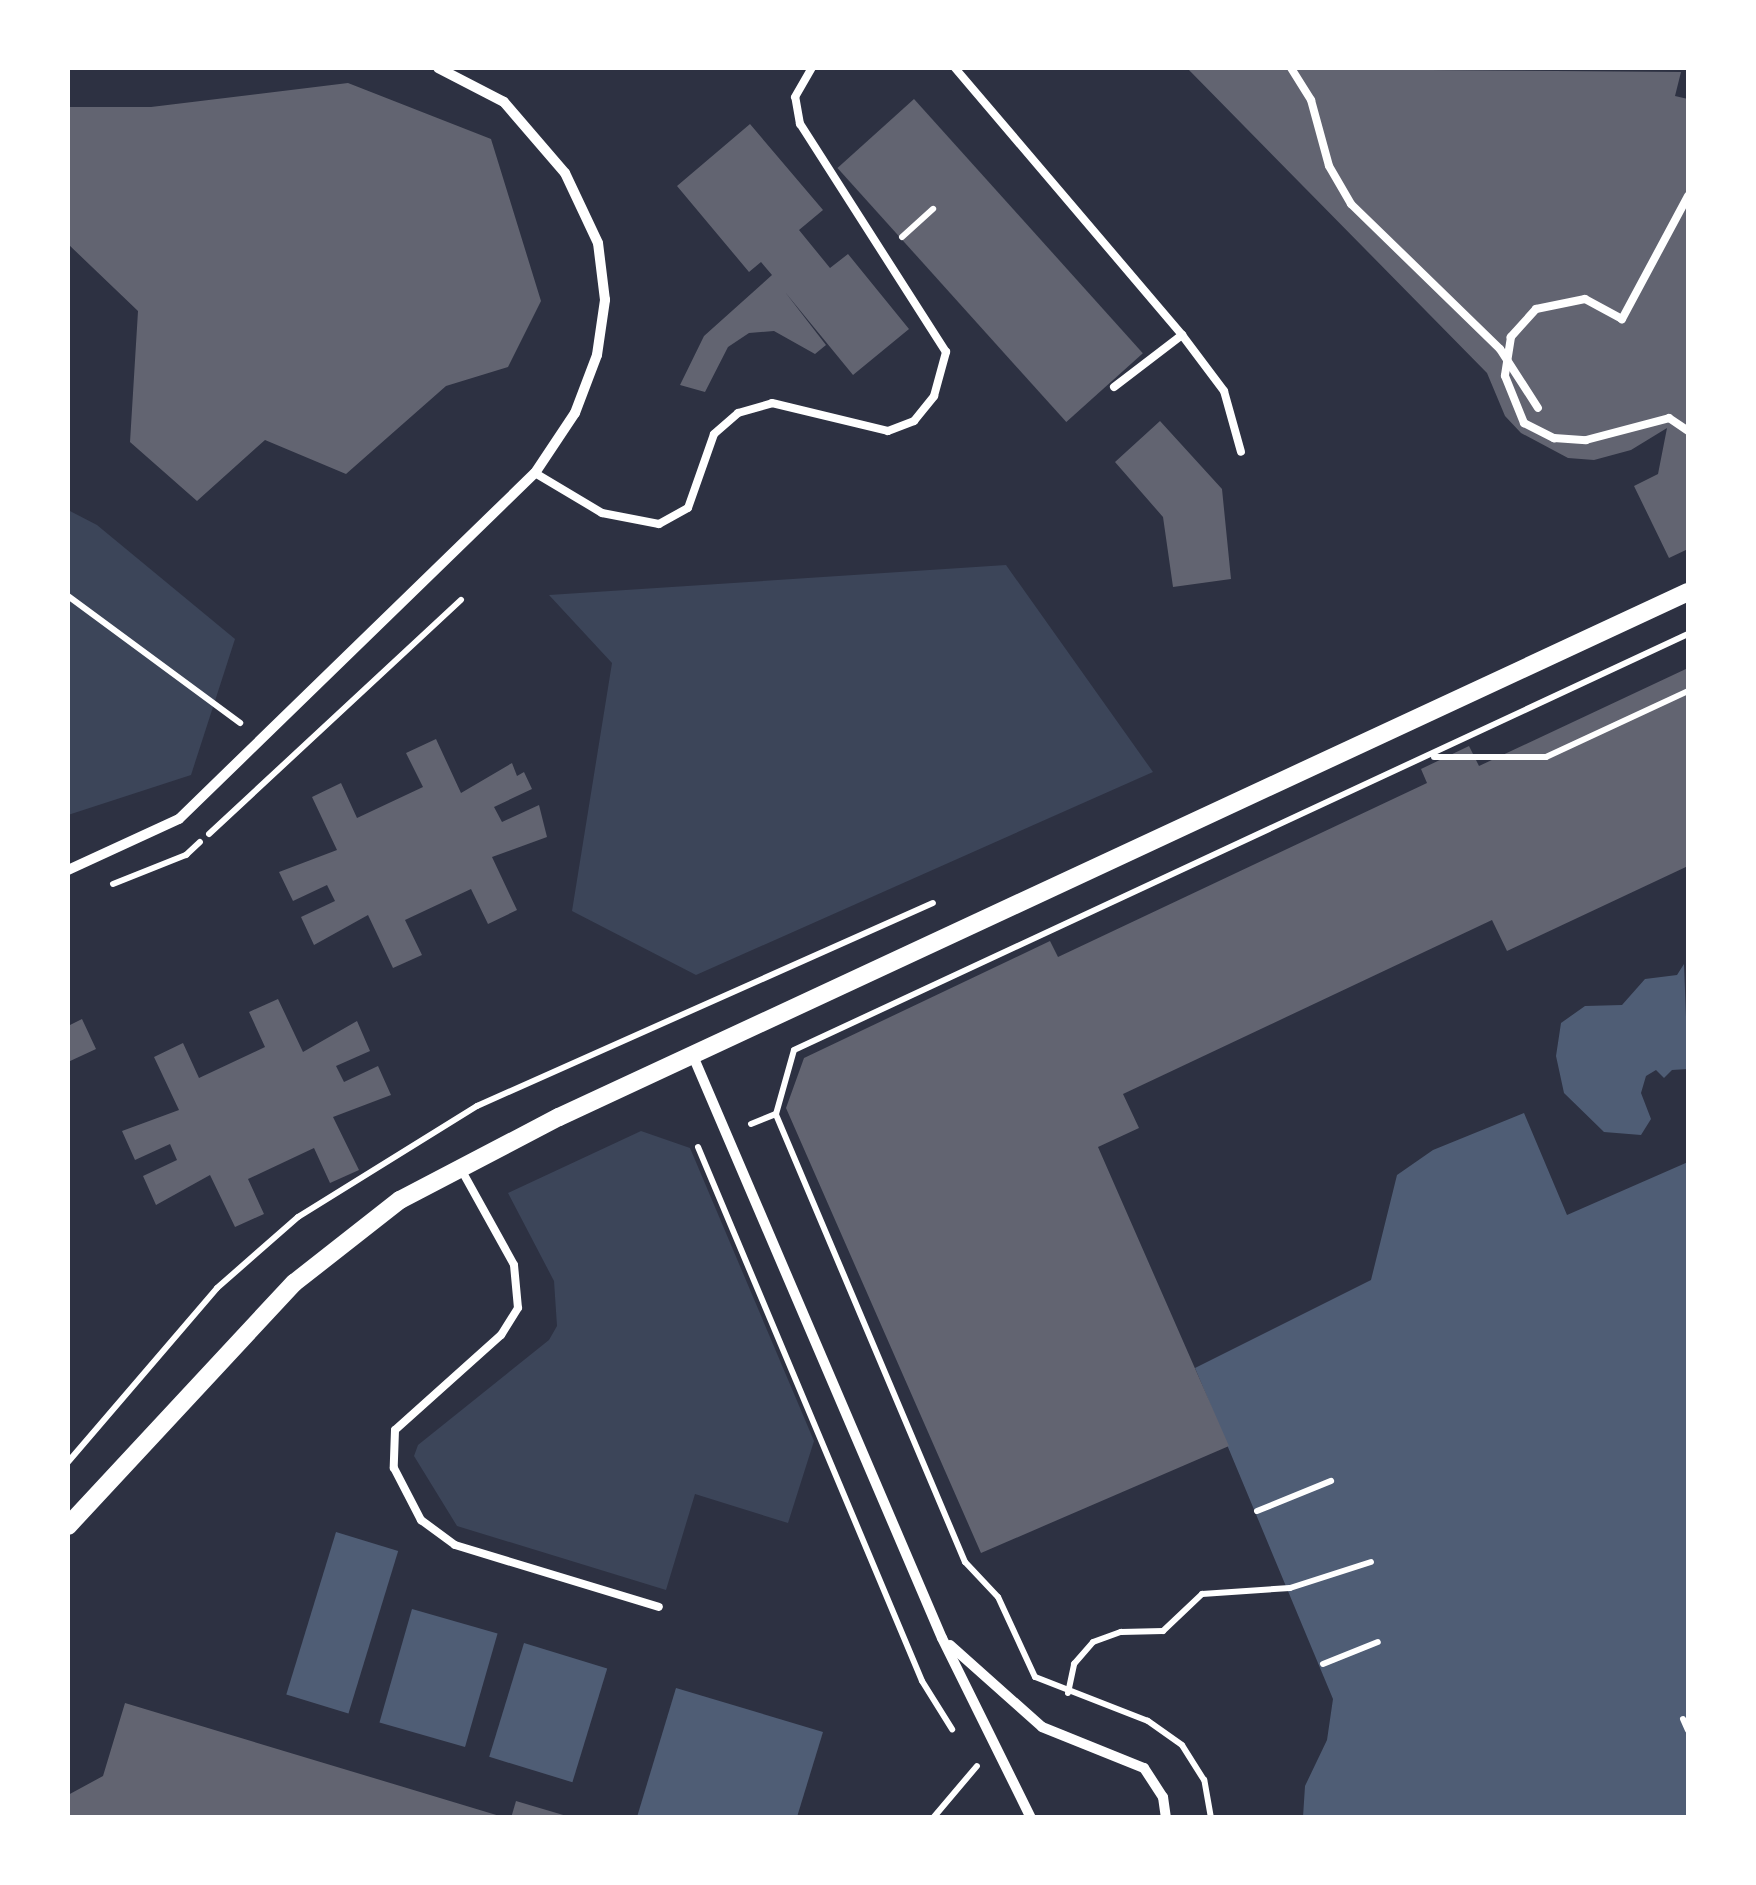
<!DOCTYPE html>
<html>
<head>
<meta charset="utf-8">
<style>
  body { margin:0 }
  #map { position:relative; width:1756px; height:1885px; overflow:hidden; background:#2d3142; font-family:Mulish,sans-serif }
  div>[style] { position:absolute }
  .green>* { inset:0; background:#3c4559 }
  .water>* { inset:0; background:#4f5d75; transform-origin:0 0 }
  .building>* { inset:0; background:#626471; transform-origin:0 0 }
  .path>* { height:6px; margin:-3px; padding:0 3px; transform-origin:3px; border-radius:3px; background:#fff }
  .service>* { height:8px; margin:-4px; padding:0 4px; transform-origin:4px; border-radius:4px; background:#fff }
  .minor>* { height:10px; margin:-5px; padding:0 5px; transform-origin:5px; border-radius:5px; background:#fff }
  .tertiary>* { height:18px; margin:-9px; padding:0 9px; transform-origin:9px; border-radius:9px; background:#fff }
  span { translate:-50% -50%; white-space:nowrap; text-align:center; line-height:1.15; -webkit-text-stroke:10px #fff; paint-order:stroke }
  .frame { position:absolute; inset:0; border:70px solid #fff; pointer-events:none }
</style>
</head>
<body>
<div id="map">
  <div class="green">
    <i style="clip-path:polygon(68px 510px,97px 525px,235px 639px,191px 775px,68px 815px)"></i>
    <i style="clip-path:polygon(1006px 565px,1153px 772px,696px 975px,572px 911px,612px 663px,549px 595px)"></i>
    <i style="clip-path:polygon(641px 1131px,690px 1148px,814px 1441px,788px 1523px,695px 1494px,666px 1590px,457px 1526px,414px 1456px,418px 1445px,549px 1340px,557px 1326px,554px 1281px,508px 1193px)"></i>
  </div>
  <div class="water">
    <i style="clip-path:polygon(1684px 964px,1688px 1069px,1672px 1070px,1664px 1078px,1656px 1070px,1646px 1076px,1641px 1093px,1651px 1119px,1641px 1135px,1604px 1132px,1564px 1093px,1556px 1056px,1561px 1023px,1585px 1006px,1622px 1005px,1645px 979px,1677px 975px)"></i>
    <i style="clip-path:polygon(1524px 1113px,1567px 1215px,1688px 1162px,1688px 1817px,1303px 1817px,1305px 1786px,1327px 1740px,1333px 1699px,1195px 1368px,1371px 1280px,1397px 1175px,1433px 1150px)"></i>
    <i style="left:336px;top:1532px;width:65px;height:170px;rotate:17deg"></i>
    <i style="left:412px;top:1609px;width:89px;height:118px;rotate:16deg"></i>
    <i style="left:524px;top:1643px;width:87px;height:119px;rotate:17deg"></i>
    <i style="clip-path:polygon(676px 1688px,823px 1732px,797px 1817px,637px 1817px)"></i>
  </div>
  <div class="building">
    <i style="clip-path:polygon(1187px 68px,1681px 72px,1675px 96px,1688px 99px,1688px 549px,1669px 558px,1634px 486px,1658px 474px,1667px 428px,1631px 450px,1594px 460px,1568px 458px,1521px 433px,1505px 416px,1487px 373px)"></i>
    <i style="clip-path:polygon(348px 83px,491px 139px,541px 301px,508px 367px,446px 386px,346px 474px,265px 440px,197px 501px,130px 442px,138px 311px,68px 244px,68px 107px,151px 107px)"></i>
    <i style="left:914px;top:99px;width:342px;height:103px;rotate:48deg"></i>
    <i style="clip-path:polygon(750px 124px,823px 210px,799px 230px,830px 268px,848px 254px,909px 329px,853px 375px,785px 292px,826px 345px,815px 354px,774px 331px,749px 333px,728px 347px,705px 392px,680px 385px,704px 336px,772px 275px,761px 262px,749px 272px,677px 186px)"></i>
    <i style="clip-path:polygon(1160px 421px,1222px 489px,1231px 579px,1173px 587px,1163px 517px,1115px 462px)"></i>
    <i style="clip-path:polygon(1688px 668px,1688px 866px,1507px 951px,1492px 920px,1123px 1094px,1139px 1128px,1098px 1147px,1229px 1446px,981px 1553px,786px 1108px,804px 1058px,1050px 941px,1058px 957px,1427px 783px,1421px 769px,1469px 746px,1479px 766px)"></i>
    <i style="clip-path:polygon(436px 739px,461px 793px,512px 763px,517px 776px,524px 772px,532px 789px,494px 807px,502px 822px,539px 805px,547px 837px,492px 857px,517px 910px,488px 924px,471px 889px,405px 920px,422px 955px,393px 968px,368px 915px,314px 945px,301px 917px,335px 901px,327px 885px,293px 901px,279px 872px,337px 850px,312px 797px,341px 783px,357px 818px,423px 787px,406px 753px)"></i>
    <i style="clip-path:polygon(278px 999px,303px 1052px,357px 1021px,370px 1051px,336px 1066px,344px 1082px,378px 1066px,391px 1095px,333px 1117px,359px 1170px,330px 1183px,314px 1148px,248px 1179px,264px 1214px,235px 1227px,210px 1175px,156px 1205px,143px 1176px,177px 1160px,170px 1144px,135px 1160px,122px 1131px,179px 1110px,154px 1057px,183px 1043px,199px 1078px,265px 1047px,249px 1012px)"></i>
    <i style="clip-path:polygon(82px 1019px,96px 1049px,68px 1062px,68px 1026px)"></i>
    <i style="clip-path:polygon(125px 1703px,503px 1817px,503px 1818px,68px 1818px,68px 1795px,103px 1776px)"></i>
    <i style="clip-path:polygon(516px 1801px,570px 1817px,569px 1818px,511px 1818px)"></i>
  </div>
  <div class="path">
    <i style="left:902px;top:237px;width:42px;rotate:-42.1deg"></i>
    <i style="left:68px;top:596px;width:214px;rotate:36.4deg"></i>
    <i style="left:1434px;top:757px;width:112px"></i>
    <i style="left:1546px;top:757px;width:157px;rotate:-24.9deg"></i>
    <i style="left:209px;top:834px;width:344px;rotate:-42.9deg"></i>
    <i style="left:113px;top:884px;width:79px;rotate:-21.7deg"></i>
    <i style="left:186px;top:855px;width:19px;rotate:-43deg"></i>
    <i style="left:751px;top:1124px;width:27px;rotate:-22deg"></i>
    <i style="left:698px;top:1147px;width:579px;rotate:67.24deg"></i>
    <i style="left:922px;top:1681px;width:57px;rotate:58deg"></i>
    <i style="left:68px;top:1462px;width:229px;rotate:-49.4deg"></i>
    <i style="left:217px;top:1288px;width:108px;rotate:-41.2deg"></i>
    <i style="left:298px;top:1217px;width:211px;rotate:-31.8deg"></i>
    <i style="left:477px;top:1106px;width:499px;rotate:-24deg"></i>
    <i style="left:1257px;top:1511px;width:80px;rotate:-22.1deg"></i>
    <i style="left:1323px;top:1664px;width:59px;rotate:-21.8deg"></i>
    <i style="left:1068px;top:1693px;width:30px;rotate:-78deg"></i>
    <i style="left:1074px;top:1664px;width:29px;rotate:-49deg"></i>
    <i style="left:1093px;top:1642px;width:30px;rotate:-20deg"></i>
    <i style="left:1121px;top:1632px;width:42px;rotate:-1.4deg"></i>
    <i style="left:1163px;top:1631px;width:54px;rotate:-43.5deg"></i>
    <i style="left:1202px;top:1594px;width:88px;rotate:-3.9deg"></i>
    <i style="left:1290px;top:1588px;width:85px;rotate:-17.8deg"></i>
    <i style="left:1683px;top:1719px;width:12px;rotate:66deg"></i>
    <i style="left:933px;top:1818px;width:68px;rotate:-49.8deg"></i>
    <i style="left:1211px;top:1818px;width:39px;rotate:-100deg"></i>
    <i style="left:1204px;top:1780px;width:41px;rotate:-122.2deg"></i>
    <i style="left:1182px;top:1745px;width:42px;rotate:-144.8deg"></i>
    <i style="left:1148px;top:1721px;width:121px;rotate:-158.7deg"></i>
    <i style="left:1035px;top:1677px;width:88px;rotate:-114.8deg"></i>
    <i style="left:998px;top:1597px;width:48px;rotate:-133.3deg"></i>
    <i style="left:965px;top:1562px;width:486px;rotate:-112.9deg"></i>
    <i style="left:776px;top:1114px;width:66px;rotate:-74.3deg"></i>
    <i style="left:794px;top:1050px;width:986px;rotate:-24.95deg"></i>
  </div>
  <div class="service">
    <i style="left:955px;top:68px;width:350px;rotate:49.6deg"></i>
    <i style="left:1182px;top:335px;width:70px;rotate:53.1deg"></i>
    <i style="left:1224px;top:391px;width:63px;rotate:74.4deg"></i>
    <i style="left:1291px;top:68px;width:38px;rotate:58deg"></i>
    <i style="left:1311px;top:100px;width:68px;rotate:74.7deg"></i>
    <i style="left:1329px;top:166px;width:44px;rotate:59.9deg"></i>
    <i style="left:1351px;top:204px;width:208px;rotate:44.2deg"></i>
    <i style="left:1500px;top:349px;width:70px;rotate:57.2deg"></i>
    <i style="left:1688px;top:196px;width:140px;rotate:118.2deg"></i>
    <i style="left:1622px;top:319px;width:42px;rotate:-151.6deg"></i>
    <i style="left:1585px;top:299px;width:50px;rotate:168.5deg"></i>
    <i style="left:1536px;top:309px;width:38px;rotate:132deg"></i>
    <i style="left:1511px;top:337px;width:39px;rotate:99deg"></i>
    <i style="left:1505px;top:376px;width:51px;rotate:68deg"></i>
    <i style="left:1524px;top:423px;width:34px;rotate:27deg"></i>
    <i style="left:1554px;top:438px;width:32px;rotate:4deg"></i>
    <i style="left:1586px;top:440px;width:86px;rotate:-14.8deg"></i>
    <i style="left:1669px;top:418px;width:23px;rotate:34deg"></i>
    <i style="left:1114px;top:387px;width:86px;rotate:-37.4deg"></i>
    <i style="left:535px;top:473px;width:78px;rotate:30.8deg"></i>
    <i style="left:602px;top:513px;width:58px;rotate:10.9deg"></i>
    <i style="left:659px;top:524px;width:33px;rotate:-29deg"></i>
    <i style="left:688px;top:508px;width:78px;rotate:-70.6deg"></i>
    <i style="left:714px;top:434px;width:32px;rotate:-41deg"></i>
    <i style="left:738px;top:413px;width:35px;rotate:-16deg"></i>
    <i style="left:772px;top:403px;width:119px;rotate:13.6deg"></i>
    <i style="left:888px;top:431px;width:28px;rotate:-21deg"></i>
    <i style="left:914px;top:421px;width:32px;rotate:-51deg"></i>
    <i style="left:934px;top:396px;width:46px;rotate:-74.7deg"></i>
    <i style="left:946px;top:352px;width:271px;rotate:-122.6deg"></i>
    <i style="left:800px;top:124px;width:27px;rotate:-100deg"></i>
    <i style="left:795px;top:97px;width:34px;rotate:-60deg"></i>
    <i style="left:462px;top:1171px;width:107px;rotate:61deg"></i>
    <i style="left:514px;top:1265px;width:43px;rotate:84.7deg"></i>
    <i style="left:518px;top:1308px;width:32px;rotate:122deg"></i>
    <i style="left:501px;top:1335px;width:142px;rotate:138.1deg"></i>
    <i style="left:395px;top:1430px;width:38px;rotate:92deg"></i>
    <i style="left:394px;top:1468px;width:59px;rotate:62.6deg"></i>
    <i style="left:421px;top:1520px;width:42px;rotate:36.3deg"></i>
    <i style="left:455px;top:1545px;width:213px;rotate:16.9deg"></i>
  </div>
  <div class="minor">
    <i style="left:68px;top:870px;width:122px;rotate:-24.7deg"></i>
    <i style="left:179px;top:819px;width:496px;rotate:-44.2deg"></i>
    <i style="left:535px;top:473px;width:72px;rotate:-56.3deg"></i>
    <i style="left:575px;top:413px;width:62px;rotate:-69.2deg"></i>
    <i style="left:597px;top:355px;width:56px;rotate:-81.7deg"></i>
    <i style="left:605px;top:300px;width:57px;rotate:-97deg"></i>
    <i style="left:598px;top:243px;width:77px;rotate:-115.2deg"></i>
    <i style="left:565px;top:173px;width:94px;rotate:-130.7deg"></i>
    <i style="left:504px;top:102px;width:74px;rotate:-152.7deg"></i>
    <i style="left:693px;top:1056px;width:633px;rotate:66.84deg"></i>
    <i style="left:942px;top:1638px;width:201px;rotate:63.7deg"></i>
    <i style="left:950px;top:1645px;width:123px;rotate:41.7deg"></i>
    <i style="left:1042px;top:1727px;width:110px;rotate:21.9deg"></i>
    <i style="left:1144px;top:1768px;width:35px;rotate:57deg"></i>
    <i style="left:1163px;top:1797px;width:21px;rotate:82deg"></i>
  </div>
  <div class="tertiary">
    <i style="left:68px;top:1526px;width:332px;rotate:-47.1deg"></i>
    <i style="left:294px;top:1283px;width:135px;rotate:-38.1deg"></i>
    <i style="left:400px;top:1200px;width:179px;rotate:-27.6deg"></i>
    <i style="left:559px;top:1117px;width:1245px;rotate:-24.94deg"></i>
  </div>
  <div class="frame"></div>
</div>
</body>
</html>
